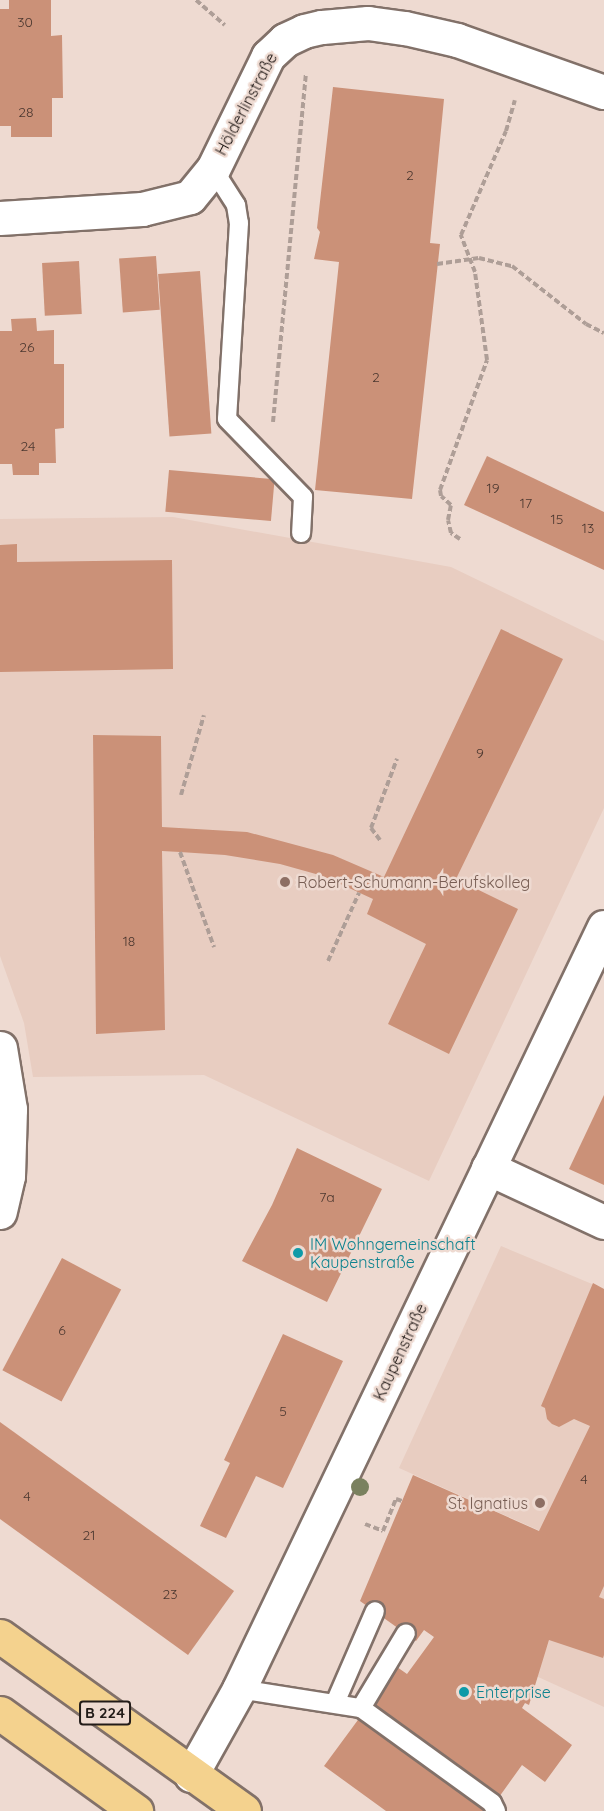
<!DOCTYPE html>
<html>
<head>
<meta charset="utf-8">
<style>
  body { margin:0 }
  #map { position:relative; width:604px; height:1811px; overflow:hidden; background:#eedad1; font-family:Quicksand,sans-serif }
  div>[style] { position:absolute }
  .built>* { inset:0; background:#e8cdc1 }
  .building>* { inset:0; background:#cb9178; transform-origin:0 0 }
  .path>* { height:4px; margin-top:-2px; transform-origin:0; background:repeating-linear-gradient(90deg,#ae9e97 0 6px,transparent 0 9px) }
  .roads { filter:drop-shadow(2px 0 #827169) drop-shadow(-2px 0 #827169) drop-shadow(0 2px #827169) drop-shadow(0 -2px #827169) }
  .service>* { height:18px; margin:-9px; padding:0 9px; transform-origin:9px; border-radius:9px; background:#fff }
  .minor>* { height:33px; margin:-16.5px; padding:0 16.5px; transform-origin:16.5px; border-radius:16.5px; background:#fff }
  .primary>* { height:33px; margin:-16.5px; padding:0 16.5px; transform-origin:16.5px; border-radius:16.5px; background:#f4d28e }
  .trees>* { width:18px; height:18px; margin:-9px; border-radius:50%; background:#7a815f }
  .dots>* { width:16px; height:16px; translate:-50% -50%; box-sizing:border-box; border:3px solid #eedad1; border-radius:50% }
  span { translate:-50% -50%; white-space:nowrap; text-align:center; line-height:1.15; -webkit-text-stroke:5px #eedad1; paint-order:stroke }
  .number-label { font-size:14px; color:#4c3830 }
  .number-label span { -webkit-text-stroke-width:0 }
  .shield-label span { padding:2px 4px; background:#eedad1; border:2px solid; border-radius:4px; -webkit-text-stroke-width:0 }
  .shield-label { font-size:15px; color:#221b18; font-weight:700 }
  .street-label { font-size:16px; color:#221b18 }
  .education-label { font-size:16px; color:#785e54 }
  .left { translate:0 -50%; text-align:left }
  .right { translate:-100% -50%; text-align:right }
  .culture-label { font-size:16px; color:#0d838f }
</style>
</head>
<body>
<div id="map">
  <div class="built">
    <i style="clip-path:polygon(173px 517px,451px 567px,604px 641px,604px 808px,429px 1181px,204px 1075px,33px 1077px,24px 1023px,0 956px,0 519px)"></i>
    <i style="clip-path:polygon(501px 1246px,604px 1289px,604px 1707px,536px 1676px,583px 1550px,399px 1468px)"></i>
  </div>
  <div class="building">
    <i style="clip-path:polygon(9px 0,51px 0,51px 36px,62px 35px,63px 98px,52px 98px,52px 137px,11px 137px,11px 126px,0 126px,0 9px,9px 9px)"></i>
    <i style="clip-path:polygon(333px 87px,444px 99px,430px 243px,440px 244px,412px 499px,315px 490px,339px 262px,314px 259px,320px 232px,317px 228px)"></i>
    <i style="left:156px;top:256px;width:54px;height:37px;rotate:86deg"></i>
    <i style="left:79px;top:261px;width:53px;height:37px;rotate:87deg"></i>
    <i style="left:200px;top:271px;width:163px;height:42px;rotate:86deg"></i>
    <i style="clip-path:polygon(36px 318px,37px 331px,54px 330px,54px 364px,64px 364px,64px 428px,55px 429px,56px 463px,39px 463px,39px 475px,13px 475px,12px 464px,0 464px,0 331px,12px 331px,11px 319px)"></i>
    <i style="clip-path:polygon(487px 456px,604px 512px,604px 570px,464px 505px)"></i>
    <i style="left:169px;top:470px;width:106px;height:42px;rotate:5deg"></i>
    <i style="clip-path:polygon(17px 544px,17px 562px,172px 560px,173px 669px,0 672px,0 545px)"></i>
    <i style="clip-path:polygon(501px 629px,563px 659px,456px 879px,518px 909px,449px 1054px,388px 1024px,426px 944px,367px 914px,373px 899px,323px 876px,280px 864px,225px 855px,180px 852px,162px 851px,165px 1030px,96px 1034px,93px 735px,161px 736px,162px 827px,247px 832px,333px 855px,384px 877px)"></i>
    <i style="clip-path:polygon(604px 1095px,604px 1185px,569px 1169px)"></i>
    <i style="clip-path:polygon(297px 1148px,382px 1189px,327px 1302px,242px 1261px,272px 1205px)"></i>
    <i style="left:62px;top:1258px;width:67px;height:127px;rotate:28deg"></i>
    <i style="clip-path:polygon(593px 1283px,604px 1289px,604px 1586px,599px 1597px,604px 1599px,604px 1655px,603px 1658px,549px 1640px,529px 1705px,525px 1703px,522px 1708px,572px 1745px,545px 1782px,522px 1765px,489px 1811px,386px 1811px,324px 1766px,397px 1667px,407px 1674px,434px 1637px,424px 1630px,416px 1641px,360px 1601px,413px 1475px,539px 1531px,590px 1426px,574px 1419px,559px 1427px,552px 1424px,547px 1419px,545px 1408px,541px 1406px)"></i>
    <i style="clip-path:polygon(283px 1334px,343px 1361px,283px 1488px,256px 1476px,226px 1538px,200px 1526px,230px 1463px,224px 1460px)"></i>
    <i style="clip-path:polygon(0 1422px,234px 1591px,188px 1655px,0 1519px)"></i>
  </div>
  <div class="path">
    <i style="left:196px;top:0;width:38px;rotate:41deg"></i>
    <i style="left:437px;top:264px;width:42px;rotate:-8.1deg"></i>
    <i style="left:479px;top:258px;width:34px;rotate:14deg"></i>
    <i style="left:512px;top:266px;width:94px;rotate:38.1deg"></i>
    <i style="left:586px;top:324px;width:20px;rotate:27deg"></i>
    <i style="left:273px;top:422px;width:350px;rotate:-84.6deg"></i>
    <i style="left:460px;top:539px;width:11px;rotate:-146deg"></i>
    <i style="left:451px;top:533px;width:13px;rotate:-103deg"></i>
    <i style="left:448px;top:520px;width:15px;rotate:-79deg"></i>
    <i style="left:451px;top:505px;width:13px;rotate:-138deg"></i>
    <i style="left:441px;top:496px;width:6px;rotate:-99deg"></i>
    <i style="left:440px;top:490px;width:138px;rotate:-70.1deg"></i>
    <i style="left:487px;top:360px;width:89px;rotate:-97.8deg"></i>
    <i style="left:475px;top:272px;width:40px;rotate:-111deg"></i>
    <i style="left:461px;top:235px;width:113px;rotate:-66.6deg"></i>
    <i style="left:506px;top:131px;width:32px;rotate:-74deg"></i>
    <i style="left:181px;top:795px;width:83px;rotate:-74deg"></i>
    <i style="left:380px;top:840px;width:15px;rotate:-127deg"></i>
    <i style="left:371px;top:828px;width:74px;rotate:-69.4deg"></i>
    <i style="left:180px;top:852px;width:101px;rotate:70.3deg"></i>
    <i style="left:328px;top:961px;width:75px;rotate:-65.5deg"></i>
    <i style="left:365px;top:1524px;width:19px;rotate:21deg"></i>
    <i style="left:383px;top:1531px;width:35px;rotate:-68deg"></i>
    <i style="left:396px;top:1499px;width:6px;rotate:18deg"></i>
  </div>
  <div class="roads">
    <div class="service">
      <i style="left:213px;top:169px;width:43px;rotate:57.4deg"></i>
      <i style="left:236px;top:205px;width:18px;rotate:81deg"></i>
      <i style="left:239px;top:223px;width:196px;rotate:93.5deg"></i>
      <i style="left:227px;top:419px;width:109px;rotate:45.7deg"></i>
      <i style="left:303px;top:497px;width:36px;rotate:93deg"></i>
      <i style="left:239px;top:1689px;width:123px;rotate:8.9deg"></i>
      <i style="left:361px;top:1708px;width:162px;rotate:35.9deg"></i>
      <i style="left:492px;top:1803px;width:9px;rotate:63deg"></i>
      <i style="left:335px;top:1703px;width:100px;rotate:-66.5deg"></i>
      <i style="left:361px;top:1708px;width:87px;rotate:-59deg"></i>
    </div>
    <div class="minor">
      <i style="left:0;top:218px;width:142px;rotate:-3.6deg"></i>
      <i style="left:142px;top:209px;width:49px;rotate:-14deg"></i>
      <i style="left:190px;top:197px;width:36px;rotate:-51deg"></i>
      <i style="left:213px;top:169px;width:126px;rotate:-64deg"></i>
      <i style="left:268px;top:56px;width:23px;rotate:-43deg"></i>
      <i style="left:285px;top:40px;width:21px;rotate:-25deg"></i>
      <i style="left:304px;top:31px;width:18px;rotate:-13deg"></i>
      <i style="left:322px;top:27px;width:46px;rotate:-5deg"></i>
      <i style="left:368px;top:23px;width:37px;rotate:8deg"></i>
      <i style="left:405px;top:28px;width:53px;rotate:13deg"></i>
      <i style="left:457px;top:40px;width:156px;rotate:19.5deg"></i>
      <i style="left:0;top:1048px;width:62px;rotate:80.7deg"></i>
      <i style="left:10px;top:1109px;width:67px;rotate:91.7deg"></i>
      <i style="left:8px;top:1176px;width:37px;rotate:103deg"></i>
      <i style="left:488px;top:1168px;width:128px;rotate:25deg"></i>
      <i style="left:191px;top:1775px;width:98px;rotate:-60.8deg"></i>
      <i style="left:239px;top:1689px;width:845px;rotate:-64.41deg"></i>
    </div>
    <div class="primary">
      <i style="left:0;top:1636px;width:300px;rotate:35.6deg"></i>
      <i style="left:0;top:1713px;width:168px;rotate:35.8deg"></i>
    </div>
  </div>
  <div class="trees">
    <i style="left:360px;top:1487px"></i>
  </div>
  <div class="dots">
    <i style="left:285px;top:882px;background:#8d6e63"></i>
    <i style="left:298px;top:1253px;background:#0f9aa8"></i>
    <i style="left:540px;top:1503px;background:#8d6e63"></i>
    <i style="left:464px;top:1692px;background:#0f9aa8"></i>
  </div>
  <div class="number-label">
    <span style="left:25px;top:22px">30</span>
    <span style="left:26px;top:112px">28</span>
    <span style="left:410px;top:175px">2</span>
    <span style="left:27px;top:347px">26</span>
    <span style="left:376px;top:377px">2</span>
    <span style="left:28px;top:446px">24</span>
    <span style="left:493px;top:488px">19</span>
    <span style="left:526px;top:503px">17</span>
    <span style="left:557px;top:519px">15</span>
    <span style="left:588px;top:528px">13</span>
    <span style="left:480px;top:753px">9</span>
    <span style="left:129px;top:941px">18</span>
    <span style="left:327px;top:1197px">7a</span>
    <span style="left:62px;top:1330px">6</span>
    <span style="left:283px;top:1411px">5</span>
    <span style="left:584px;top:1479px">4</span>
    <span style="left:27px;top:1496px">4</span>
    <span style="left:89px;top:1535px">21</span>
    <span style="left:170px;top:1594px">23</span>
  </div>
  <div class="shield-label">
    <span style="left:105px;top:1713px">B 224</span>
  </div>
  <div class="street-label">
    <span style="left:246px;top:104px;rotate:-62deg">Hölderlinstraße</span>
    <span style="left:400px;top:1352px;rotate:-65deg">Kaupenstraße</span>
  </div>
  <div class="education-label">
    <span class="left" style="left:297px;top:882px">Robert-Schumann-Berufskolleg</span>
    <span class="right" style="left:528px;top:1503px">St. Ignatius</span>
  </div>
  <div class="culture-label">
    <span class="left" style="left:310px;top:1253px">IM Wohngemeinschaft<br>Kaupenstraße</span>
    <span class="left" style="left:476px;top:1692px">Enterprise</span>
  </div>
</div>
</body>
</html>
